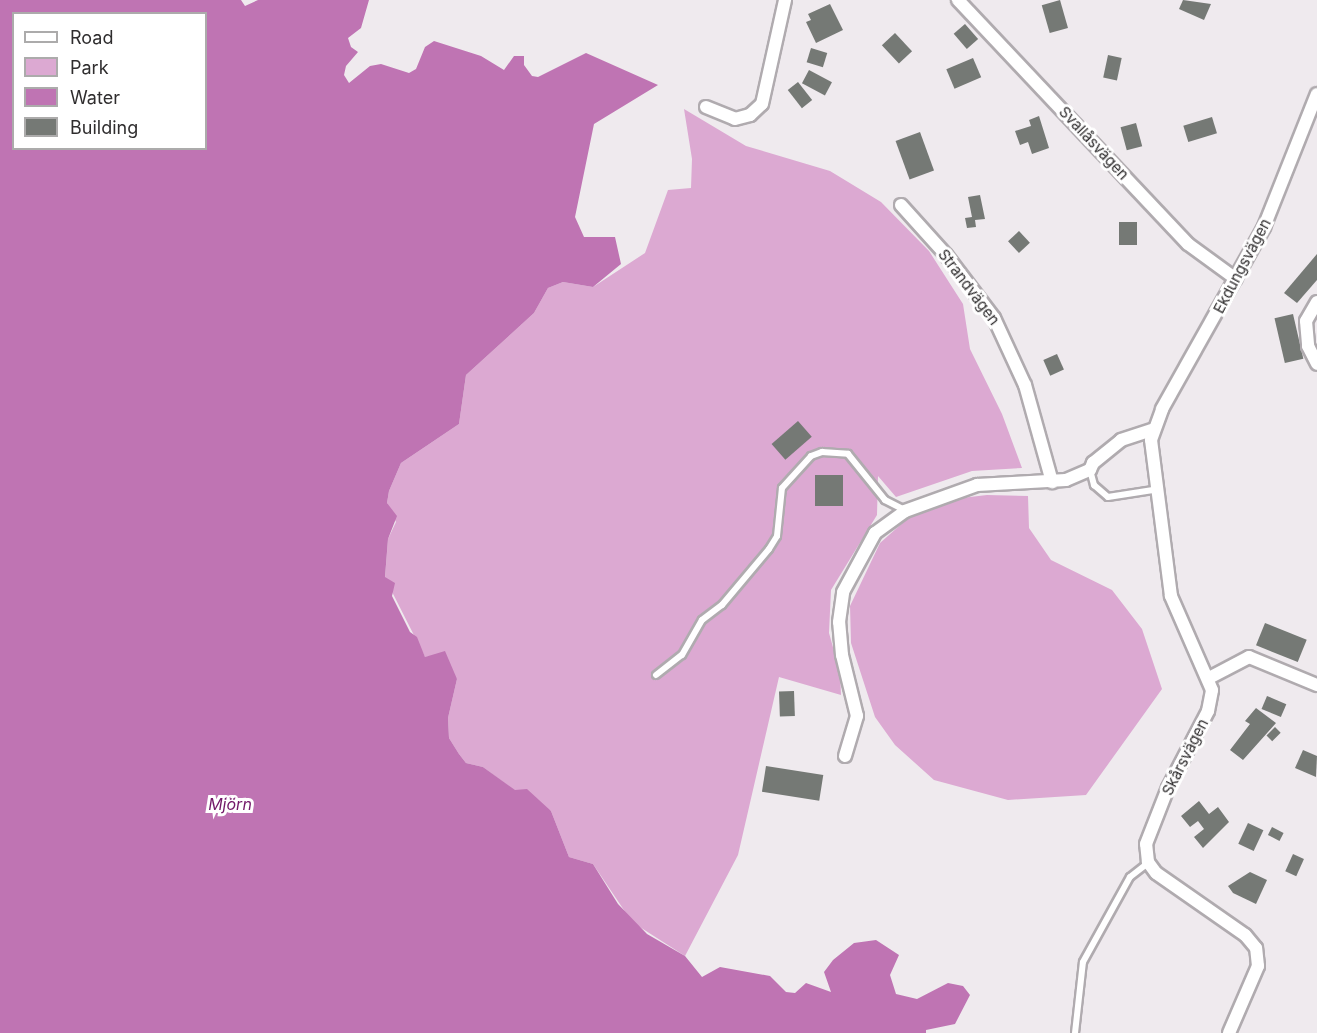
<!DOCTYPE html>
<html>
<head>
<meta charset="utf-8">
<style>
  body { margin:0 }
  #map { position:relative; width:1317px; height:1033px; overflow:hidden; background:#efeaee; font-family:Inter,sans-serif }
  div>[style] { position:absolute }
  .green>* { inset:0; background:#dca9d2 }
  .water>* { inset:0; background:#bf74b3 }
  .building>* { inset:0; background:#757975; transform-origin:0 0 }
  .roads { filter:drop-shadow(2px 0 #b0abaf) drop-shadow(-2px 0 #b0abaf) drop-shadow(0 2px #b0abaf) drop-shadow(0 -2px #b0abaf) }
  .service>* { height:6px; margin:-3px; padding:0 3px; transform-origin:3px; border-radius:3px; background:#fff }
  .minor>* { height:12px; margin:-6px; padding:0 6px; transform-origin:6px; border-radius:6px; background:#fff }
  span { translate:-50% -50%; white-space:nowrap; text-align:center; line-height:1.15; -webkit-text-stroke:6px #fff; paint-order:stroke }
  .street-label { font-size:15px; color:#2f2d2e }
  .water-label { font-size:16px; color:#731869; font-style:italic }
  .legend { position:absolute; left:12px; top:12px; width:195px; height:138px; box-sizing:border-box; background:#fff; border:2px solid #acabab; margin:0; padding:8px 10px; list-style:none; font-size:18px; color:#2f2d2e }
  .legend li { display:flex; align-items:center; gap:12px; height:30px }
  .legend b { width:30px; border:2px solid #acabab }
</style>
</head>
<body>
<div id="map">
  <div class="green">
    <i style="clip-path:polygon(684px 109px,746px 146px,830px 171px,881px 202px,929px 251px,963px 304px,970px 349px,1002px 414px,1022px 468px,972px 471px,896px 497px,878px 476px,877px 515px,831px 590px,829px 633px,840px 672px,841px 695px,779px 677px,738px 855px,685px 956px,632px 922px,593px 864px,569px 857px,551px 811px,515px 791px,483px 767px,466px 763px,459px 754px,449px 738px,448px 718px,457px 679px,434px 656px,425px 657px,385px 578px,388px 539px,396px 522px,387px 503px,389px 491px,401px 463px,459px 424px,466px 375px,534px 313px,548px 288px,563px 282px,593px 287px,645px 253px,668px 190px,691px 188px,692px 159px)"></i>
    <i style="clip-path:polygon(987px 495px,1028px 496px,1029px 528px,1051px 560px,1112px 590px,1142px 629px,1162px 689px,1086px 795px,1008px 800px,934px 780px,895px 745px,875px 717px,851px 643px,850px 606px,880px 543px,907px 519px,953px 499px)"></i>
  </div>
  <div class="water">
    <i style="clip-path:polygon(evenodd,0 0,241px 0,245px 6px,258px 0,369px 0,361px 28px,348px 38px,351px 47px,358px 52px,346px 66px,344px 75px,349px 83px,370px 66px,381px 64px,409px 73px,416px 69px,425px 47px,434px 41px,481px 56px,504px 70px,514px 56px,524px 56px,524px 65px,532px 76px,538px 77px,586px 53px,658px 85px,594px 124px,575px 217px,584px 237px,615px 237px,621px 264px,593px 287px,563px 282px,548px 288px,534px 313px,466px 375px,459px 424px,401px 463px,389px 491px,387px 503px,397px 516px,388px 539px,385px 577px,395px 583px,392px 596px,410px 632px,417px 637px,425px 657px,445px 651px,457px 679px,448px 718px,449px 738px,459px 754px,466px 763px,483px 767px,515px 790px,527px 789px,551px 811px,569px 857px,593px 864px,618px 904px,647px 934px,685px 956px,702px 977px,720px 967px,770px 976px,786px 992px,795px 993px,806px 983px,831px 992px,824px 972px,833px 960px,854px 943px,876px 940px,899px 955px,890px 975px,896px 994px,917px 999px,948px 983px,963px 986px,970px 995px,955px 1024px,926px 1030px,926px 1033px,0 1033px,0 0,14px 14px,206px 14px,206px 148px,14px 148px,14px 14px)"></i>
  </div>
  <div class="building">
    <i style="left:1060px;top:0;width:29px;height:19px;rotate:74deg"></i>
    <i style="clip-path:polygon(1183px 0,1211px 4px,1204px 20px,1179px 9px)"></i>
    <i style="clip-path:polygon(830px 4px,843px 30px,816px 43px,806px 22px,811px 20px,808px 14px)"></i>
    <i style="left:965px;top:24px;width:20px;height:15px;rotate:49deg"></i>
    <i style="left:895px;top:33px;width:25px;height:18px;rotate:47deg"></i>
    <i style="left:811px;top:48px;width:17px;height:15px;rotate:17deg"></i>
    <i style="left:1108px;top:55px;width:14px;height:23px;rotate:12deg"></i>
    <i style="left:973px;top:58px;width:21px;height:29px;rotate:67deg"></i>
    <i style="left:809px;top:70px;width:26px;height:15px;rotate:28deg"></i>
    <i style="left:798px;top:82px;width:23px;height:13px;rotate:52deg"></i>
    <i style="clip-path:polygon(1039px 116px,1049px 148px,1032px 154px,1028px 142px,1020px 145px,1015px 131px,1031px 126px,1029px 120px)"></i>
    <i style="left:1212px;top:117px;width:17px;height:30px;rotate:73deg"></i>
    <i style="left:1136px;top:123px;width:24px;height:16px;rotate:75deg"></i>
    <i style="left:920px;top:132px;width:41px;height:26px;rotate:70deg"></i>
    <i style="clip-path:polygon(980px 195px,985px 219px,975px 220px,976px 227px,967px 228px,965px 218px,972px 217px,968px 197px)"></i>
    <i style="left:1119px;top:222px;width:18px;height:23px"></i>
    <i style="left:1019px;top:231px;width:16px;height:15px;rotate:47deg"></i>
    <i style="clip-path:polygon(1317px 254px,1317px 280px,1297px 303px,1284px 293px)"></i>
    <i style="left:1293px;top:314px;width:46px;height:19px;rotate:77deg"></i>
    <i style="left:1057px;top:354px;width:17px;height:15px;rotate:66deg"></i>
    <i style="left:798px;top:421px;width:21px;height:35px;rotate:49deg"></i>
    <i style="left:815px;top:475px;width:28px;height:31px"></i>
    <i style="left:1265px;top:623px;width:45px;height:24px;rotate:22deg"></i>
    <i style="left:794px;top:691px;width:25px;height:15px;rotate:88deg"></i>
    <i style="left:1267px;top:696px;width:21px;height:14px;rotate:23deg"></i>
    <i style="clip-path:polygon(1256px 708px,1276px 723px,1243px 760px,1230px 750px,1250px 724px,1245px 721px)"></i>
    <i style="left:1275px;top:727px;width:8px;height:12px;rotate:45deg"></i>
    <i style="clip-path:polygon(1303px 750px,1317px 756px,1316px 777px,1295px 768px)"></i>
    <i style="left:766px;top:766px;width:58px;height:26px;rotate:9deg"></i>
    <i style="clip-path:polygon(1199px 801px,1209px 814px,1218px 807px,1229px 822px,1203px 848px,1194px 837px,1204px 829px,1198px 821px,1190px 827px,1181px 816px)"></i>
    <i style="left:1248px;top:823px;width:17px;height:23px;rotate:25deg"></i>
    <i style="left:1272px;top:827px;width:13px;height:9px;rotate:27deg"></i>
    <i style="left:1293px;top:854px;width:12px;height:19px;rotate:24deg"></i>
    <i style="clip-path:polygon(1250px 872px,1267px 880px,1256px 904px,1233px 893px,1228px 886px)"></i>
  </div>
  <div class="roads">
    <div class="service">
      <i style="left:1090px;top:470px;width:16px;rotate:75deg"></i>
      <i style="left:1094px;top:485px;width:18px;rotate:41deg"></i>
      <i style="left:1108px;top:497px;width:52px;rotate:-8.9deg"></i>
      <i style="left:656px;top:675px;width:33px;rotate:-38deg"></i>
      <i style="left:682px;top:655px;width:40px;rotate:-60.3deg"></i>
      <i style="left:702px;top:620px;width:25px;rotate:-37deg"></i>
      <i style="left:722px;top:605px;width:73px;rotate:-50deg"></i>
      <i style="left:769px;top:549px;width:15px;rotate:-58deg"></i>
      <i style="left:777px;top:536px;width:48px;rotate:-84.1deg"></i>
      <i style="left:782px;top:488px;width:43px;rotate:-47.8deg"></i>
      <i style="left:811px;top:456px;width:12px;rotate:-20deg"></i>
      <i style="left:822px;top:452px;width:26px;rotate:4deg"></i>
      <i style="left:848px;top:454px;width:59px;rotate:51.2deg"></i>
      <i style="left:885px;top:500px;width:22px;rotate:27deg"></i>
      <i style="left:1075px;top:1033px;width:71px;rotate:-83.6deg"></i>
      <i style="left:1083px;top:962px;width:97px;rotate:-61.1deg"></i>
      <i style="left:1130px;top:877px;width:23px;rotate:-38deg"></i>
    </div>
    <div class="minor">
      <i style="left:958px;top:0;width:335px;rotate:46.7deg"></i>
      <i style="left:1188px;top:244px;width:59px;rotate:36.1deg"></i>
      <i style="left:706px;top:107px;width:31px;rotate:22deg"></i>
      <i style="left:735px;top:119px;width:16px;rotate:-15deg"></i>
      <i style="left:750px;top:115px;width:16px;rotate:-43deg"></i>
      <i style="left:762px;top:104px;width:107px;rotate:-77.5deg"></i>
      <i style="left:901px;top:205px;width:67px;rotate:48deg"></i>
      <i style="left:946px;top:255px;width:79px;rotate:52.7deg"></i>
      <i style="left:994px;top:318px;width:74px;rotate:65.2deg"></i>
      <i style="left:1025px;top:385px;width:101px;rotate:74.4deg"></i>
      <i style="left:1317px;top:302px;width:22px;rotate:120deg"></i>
      <i style="left:1306px;top:321px;width:25px;rotate:85deg"></i>
      <i style="left:1308px;top:346px;width:20px;rotate:63deg"></i>
      <i style="left:1209px;top:678px;width:45px;rotate:-27.7deg"></i>
      <i style="left:1249px;top:657px;width:74px;rotate:22.4deg"></i>
      <i style="left:845px;top:756px;width:42px;rotate:-73.3deg"></i>
      <i style="left:857px;top:716px;width:63px;rotate:-103.8deg"></i>
      <i style="left:842px;top:655px;width:33px;rotate:-95deg"></i>
      <i style="left:839px;top:622px;width:30px;rotate:-82deg"></i>
      <i style="left:843px;top:592px;width:67px;rotate:-61.5deg"></i>
      <i style="left:875px;top:533px;width:37px;rotate:-36deg"></i>
      <i style="left:905px;top:511px;width:77px;rotate:-19.9deg"></i>
      <i style="left:977px;top:485px;width:89px;rotate:-3.2deg"></i>
      <i style="left:1066px;top:480px;width:26px;rotate:-23deg"></i>
      <i style="left:1090px;top:470px;width:8px;rotate:-67deg"></i>
      <i style="left:1093px;top:463px;width:36px;rotate:-39deg"></i>
      <i style="left:1121px;top:440px;width:33px;rotate:-18deg"></i>
      <i style="left:1229px;top:1033px;width:73px;rotate:-66.6deg"></i>
      <i style="left:1258px;top:966px;width:18px;rotate:-96deg"></i>
      <i style="left:1256px;top:948px;width:17px;rotate:-130deg"></i>
      <i style="left:1245px;top:935px;width:108px;rotate:-145.1deg"></i>
      <i style="left:1156px;top:873px;width:14px;rotate:-126deg"></i>
      <i style="left:1148px;top:862px;width:18px;rotate:-96deg"></i>
      <i style="left:1146px;top:844px;width:60px;rotate:-68.6deg"></i>
      <i style="left:1168px;top:788px;width:87px;rotate:-62.5deg"></i>
      <i style="left:1208px;top:711px;width:21px;rotate:-79deg"></i>
      <i style="left:1212px;top:690px;width:103px;rotate:-113.6deg"></i>
      <i style="left:1171px;top:596px;width:157px;rotate:-97.3deg"></i>
      <i style="left:1151px;top:440px;width:33px;rotate:-70deg"></i>
      <i style="left:1162px;top:409px;width:209px;rotate:-60.7deg"></i>
      <i style="left:1264px;top:227px;width:143px;rotate:-68.3deg"></i>
    </div>
  </div>
  <div class="street-label">
    <span style="left:1094px;top:143px;rotate:47deg">Svallåsvägen</span>
    <span style="left:1242px;top:266px;rotate:-62deg">Ekdungsvägen</span>
    <span style="left:969px;top:287px;rotate:53deg">Strandvägen</span>
    <span style="left:1185px;top:757px;rotate:-63deg">Skårsvägen</span>
  </div>
  <div class="water-label">
    <span style="left:230px;top:804px">Mjörn</span>
  </div>
  <ul class="legend">
  <li><b style="height:8px;background:#fff"></b>Road</li>
  <li><b style="height:16px;background:#dca9d2"></b>Park</li>
  <li><b style="height:16px;background:#bf74b3"></b>Water</li>
  <li><b style="height:16px;background:#757975"></b>Building</li>
  </ul>
</div>
</body>
</html>
